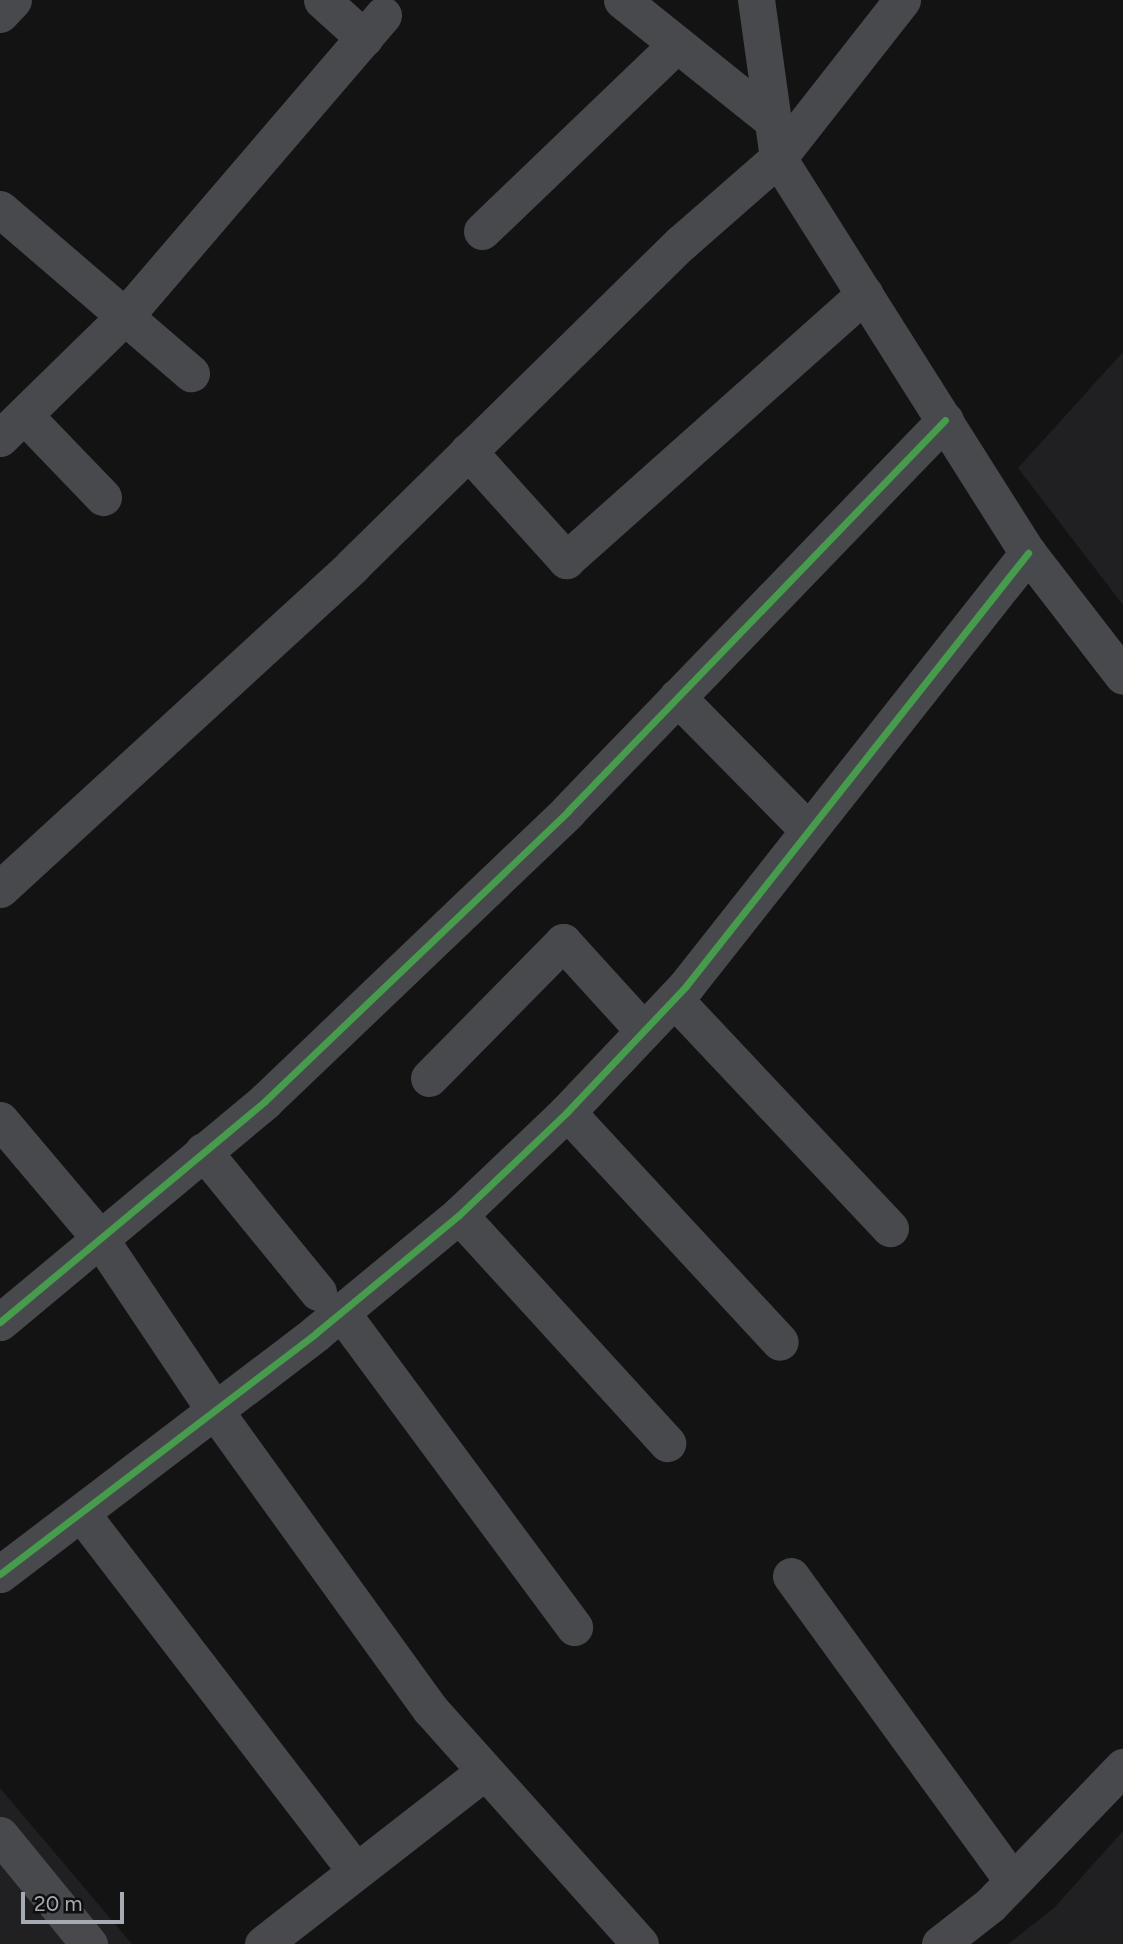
<!DOCTYPE html>
<html>
<head>
<meta charset="utf-8">
<style>
  body { margin:0 }
  #map { position:relative; width:1123px; height:1944px; overflow:hidden; background:#131314; font-family:Figtree,sans-serif }
  div>[style] { position:absolute }
  .built>* { inset:0; background:#202022 }
  .minor>* { height:37px; margin:-18.5px; padding:0 18.5px; transform-origin:18.5px; border-radius:18.5px; background:#48494c }
  .cycleway>* { height:7px; margin:-3.5px; padding:0 3.5px; transform-origin:3.5px; border-radius:3.5px; background:#469c4c }
  span { translate:-50% -50%; white-space:nowrap; text-align:center; line-height:1.15; -webkit-text-stroke:5px #0e0e0f; paint-order:stroke }
  .scale { position:absolute; left:21px; top:1892px; width:103px; height:32px; box-sizing:border-box; border:4px solid #a6aab3; border-top:0; padding-left:9px; font-size:21px; line-height:24px; white-space:nowrap; color:#a6aab3; -webkit-text-stroke:5px #0e0e0f; paint-order:stroke }
</style>
</head>
<body>
<div id="map">
  <div class="built">
    <i style="clip-path:polygon(1123px 352px,1123px 605px,1018px 468px)"></i>
    <i style="clip-path:polygon(0 1788px,132px 1944px,0 1944px)"></i>
    <i style="clip-path:polygon(1123px 1831px,1123px 1944px,1008px 1944px,1054px 1908px)"></i>
  </div>
  <div class="minor">
    <i style="left:322px;top:0;width:57px;rotate:42.1deg"></i>
    <i style="left:622px;top:0;width:187px;rotate:38.7deg"></i>
    <i style="left:902px;top:0;width:201px;rotate:128.1deg"></i>
    <i style="left:778px;top:158px;width:467px;rotate:57.7deg"></i>
    <i style="left:1028px;top:553px;width:155px;rotate:52.3deg"></i>
    <i style="left:0;top:14px;width:19px;rotate:-47deg"></i>
    <i style="left:0;top:209px;width:252px;rotate:40.7deg"></i>
    <i style="left:482px;top:231px;width:270px;rotate:-43.8deg"></i>
    <i style="left:24px;top:415px;width:114px;rotate:46.1deg"></i>
    <i style="left:0;top:438px;width:176px;rotate:-44.3deg"></i>
    <i style="left:126px;top:315px;width:395px;rotate:-49.4deg"></i>
    <i style="left:468px;top:451px;width:147px;rotate:48deg"></i>
    <i style="left:566px;top:560px;width:400px;rotate:-41.7deg"></i>
    <i style="left:677px;top:697px;width:187px;rotate:45.4deg"></i>
    <i style="left:0;top:889px;width:478px;rotate:-42.5deg"></i>
    <i style="left:352px;top:566px;width:461px;rotate:-44.5deg"></i>
    <i style="left:681px;top:243px;width:129px;rotate:-41.2deg"></i>
    <i style="left:778px;top:158px;width:160px;rotate:-97.9deg"></i>
    <i style="left:674px;top:999px;width:315px;rotate:46.7deg"></i>
    <i style="left:429px;top:1078px;width:191px;rotate:-45.4deg"></i>
    <i style="left:563px;top:942px;width:120px;rotate:47.7deg"></i>
    <i style="left:567px;top:1112px;width:313px;rotate:47.2deg"></i>
    <i style="left:0;top:1120px;width:152px;rotate:49.8deg"></i>
    <i style="left:98px;top:1236px;width:211px;rotate:56.2deg"></i>
    <i style="left:215px;top:1411px;width:367px;rotate:54.2deg"></i>
    <i style="left:430px;top:1709px;width:315px;rotate:48.2deg"></i>
    <i style="left:203px;top:1151px;width:182px;rotate:50.8deg"></i>
    <i style="left:459px;top:1215px;width:309px;rotate:47.6deg"></i>
    <i style="left:341px;top:1312px;width:392px;rotate:53.5deg"></i>
    <i style="left:0;top:1322px;width:345px;rotate:-39.8deg"></i>
    <i style="left:265px;top:1101px;width:419px;rotate:-43.7deg"></i>
    <i style="left:568px;top:811px;width:543px;rotate:-46.04deg"></i>
    <i style="left:81px;top:1513px;width:432px;rotate:52.5deg"></i>
    <i style="left:0;top:1574px;width:397px;rotate:-37.3deg"></i>
    <i style="left:316px;top:1333px;width:185px;rotate:-39.5deg"></i>
    <i style="left:459px;top:1215px;width:149px;rotate:-43.6deg"></i>
    <i style="left:567px;top:1112px;width:173px;rotate:-46.6deg"></i>
    <i style="left:686px;top:986px;width:552px;rotate:-51.7deg"></i>
    <i style="left:791px;top:1576px;width:377px;rotate:54deg"></i>
    <i style="left:0;top:1835px;width:141px;rotate:50.8deg"></i>
    <i style="left:263px;top:1944px;width:281px;rotate:-37.9deg"></i>
    <i style="left:940px;top:1944px;width:63px;rotate:-38deg"></i>
    <i style="left:990px;top:1905px;width:192px;rotate:-46.1deg"></i>
  </div>
  <div class="cycleway">
    <i style="left:0;top:1322px;width:345px;rotate:-39.8deg"></i>
    <i style="left:265px;top:1101px;width:419px;rotate:-43.7deg"></i>
    <i style="left:568px;top:811px;width:543px;rotate:-46.04deg"></i>
    <i style="left:0;top:1574px;width:397px;rotate:-37.3deg"></i>
    <i style="left:316px;top:1333px;width:185px;rotate:-39.5deg"></i>
    <i style="left:459px;top:1215px;width:149px;rotate:-43.6deg"></i>
    <i style="left:567px;top:1112px;width:173px;rotate:-46.6deg"></i>
    <i style="left:686px;top:986px;width:552px;rotate:-51.7deg"></i>
  </div>
  <div class="scale">20 m</div>
</div>
</body>
</html>
